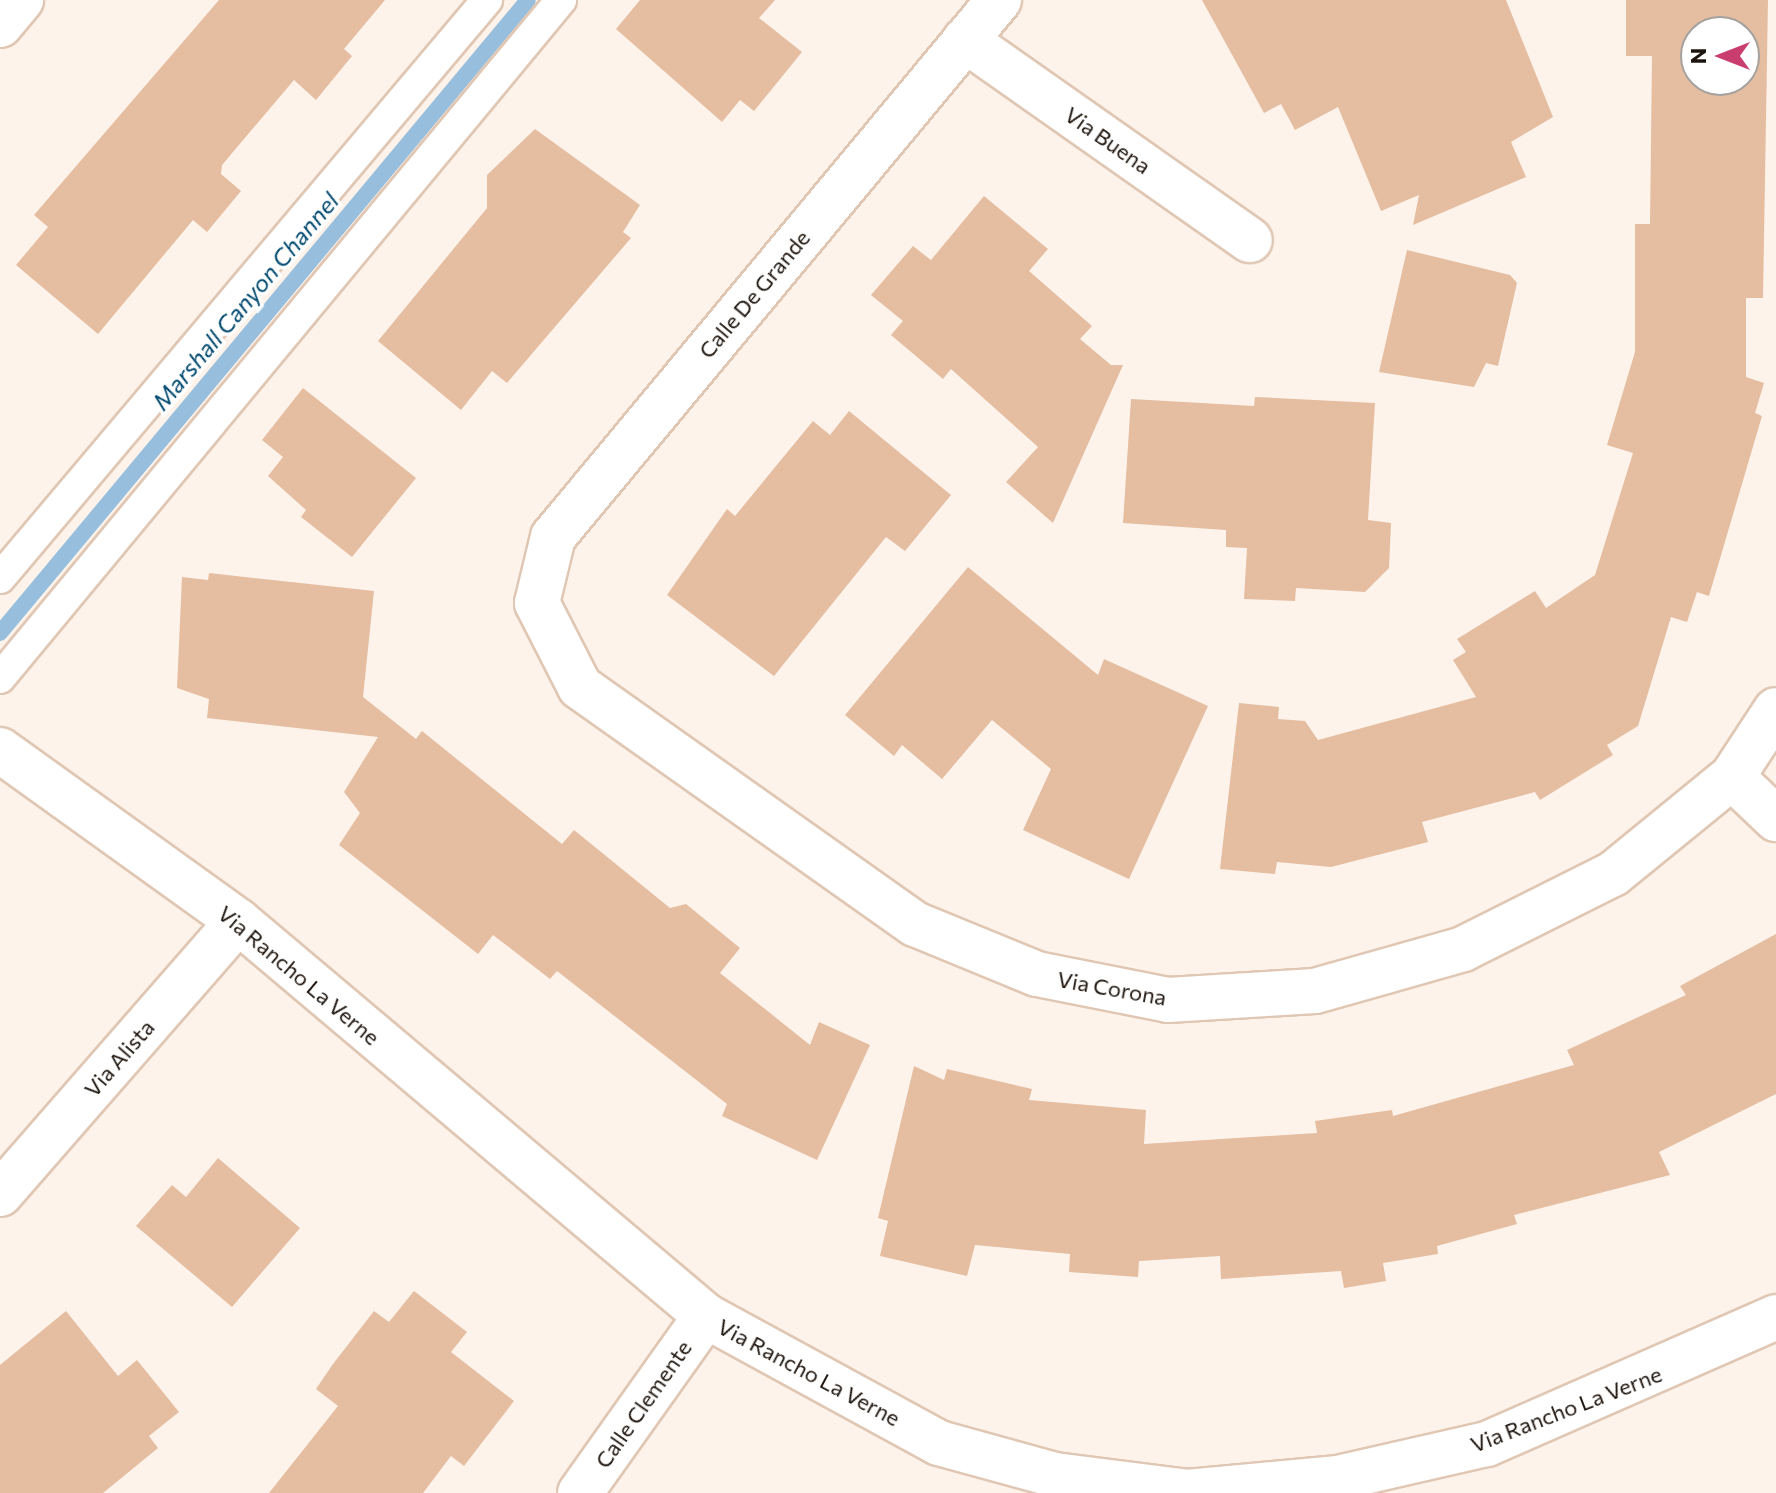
<!DOCTYPE html>
<html>
<head>
<meta charset="utf-8">
<style>
  body { margin:0 }
  #map { position:relative; width:1776px; height:1493px; overflow:hidden; background:#fdf3eb; font-family:Commissioner,sans-serif }
  div>[style] { position:absolute }
  .stream>* { height:16px; margin:-8px; padding:0 8px; transform-origin:8px; border-radius:8px; background:#97bfdd }
  .building>* { inset:0; background:#e5bda0 }
  .roads { filter:drop-shadow(2px 0 #e0c7b4) drop-shadow(-2px 0 #e0c7b4) drop-shadow(0 2px #e0c7b4) drop-shadow(0 -2px #e0c7b4) }
  .service>* { height:30px; margin:-15px; padding:0 15px; transform-origin:15px; border-radius:15px; background:#fff }
  .minor>* { height:44px; margin:-22px; padding:0 22px; transform-origin:22px; border-radius:22px; background:#fff }
  span { translate:-50% -50%; white-space:nowrap; text-align:center; line-height:1.15; -webkit-text-stroke:7px #fff; paint-order:stroke }
  .street-label { font-size:22px; color:#1d140d }
  .water-label { font-size:24px; color:#00496f; font-style:italic }
  .north { position:absolute; left:1680px; top:16px; width:80px; height:80px; box-sizing:border-box; background:#fff; border:2px solid #a5a19e; border-radius:50%; rotate:270deg; font-size:22px; font-weight:700; line-height:32px; text-align:center; color:#1d140d }
  .north::after { content:''; display:block; margin:auto; width:28px; height:36px; background:#ca3e6f; clip-path:polygon(50% 0,100% 100%,50% 72%,0 100%) }
</style>
</head>
<body>
<div id="map">
  <div class="stream">
    <i style="left:0;top:633px;width:824px;rotate:-50.17deg"></i>
  </div>
  <div class="building">
    <i style="clip-path:polygon(219px 0,385px 0,344px 49px,352px 56px,316px 100px,294px 80px,222px 165px,221px 174px,241px 191px,207px 232px,193px 220px,98px 334px,16px 265px,48px 227px,34px 215px)"></i>
    <i style="clip-path:polygon(640px 0,775px 0,759px 18px,802px 52px,754px 111px,740px 100px,722px 122px,616px 29px)"></i>
    <i style="clip-path:polygon(1202px 0,1506px 0,1553px 117px,1511px 142px,1526px 177px,1413px 225px,1419px 195px,1381px 211px,1338px 107px,1295px 130px,1281px 104px,1264px 113px)"></i>
    <i style="clip-path:polygon(evenodd,1626px 0,1768px 0,1763px 298px,1746px 298px,1746px 377px,1764px 383px,1755px 413px,1762px 416px,1709px 596px,1697px 592px,1687px 622px,1671px 617px,1638px 726px,1607px 745px,1613px 755px,1540px 800px,1535px 792px,1422px 822px,1428px 842px,1331px 867px,1277px 862px,1275px 874px,1220px 869px,1239px 703px,1279px 707px,1278px 719px,1305px 721px,1318px 740px,1476px 697px,1453px 660px,1466px 652px,1457px 639px,1535px 591px,1546px 608px,1595px 575px,1633px 453px,1607px 445px,1635px 352px,1635px 224px,1650px 224px,1652px 56px,1626px 56px,1626px 0,1696px 32px,1744px 32px,1744px 80px,1696px 80px,1696px 32px)"></i>
    <i style="clip-path:polygon(535px 129px,640px 205px,623px 232px,631px 238px,507px 383px,492px 371px,461px 410px,378px 341px,487px 208px,487px 175px)"></i>
    <i style="clip-path:polygon(984px 196px,1048px 249px,1029px 271px,1092px 326px,1080px 339px,1111px 365px,1123px 365px,1053px 523px,1006px 482px,1038px 447px,951px 369px,943px 379px,891px 335px,903px 321px,871px 295px,913px 246px,931px 260px)"></i>
    <i style="clip-path:polygon(1407px 250px,1510px 275px,1517px 283px,1498px 366px,1486px 363px,1474px 387px,1379px 372px)"></i>
    <i style="clip-path:polygon(303px 388px,416px 478px,352px 557px,301px 517px,306px 510px,268px 476px,283px 457px,262px 440px)"></i>
    <i style="clip-path:polygon(1255px 397px,1375px 403px,1368px 520px,1391px 523px,1389px 568px,1365px 592px,1296px 588px,1295px 601px,1244px 599px,1247px 548px,1226px 547px,1226px 530px,1123px 523px,1131px 399px,1254px 406px)"></i>
    <i style="clip-path:polygon(849px 411px,951px 495px,905px 551px,886px 537px,774px 676px,667px 595px,727px 509px,735px 516px,813px 421px,830px 435px)"></i>
    <i style="clip-path:polygon(968px 567px,1098px 675px,1104px 659px,1208px 706px,1129px 879px,1023px 830px,1051px 769px,992px 720px,942px 779px,902px 745px,894px 756px,845px 715px)"></i>
    <i style="clip-path:polygon(209px 573px,374px 591px,363px 697px,416px 739px,422px 731px,562px 844px,574px 830px,670px 908px,686px 904px,740px 948px,720px 973px,810px 1045px,819px 1022px,870px 1045px,817px 1160px,722px 1116px,727px 1104px,557px 971px,550px 979px,493px 935px,478px 954px,339px 845px,360px 813px,344px 792px,378px 737px,207px 718px,209px 699px,177px 688px,182px 577px,208px 580px)"></i>
    <i style="clip-path:polygon(1776px 934px,1776px 1094px,1659px 1152px,1670px 1175px,1514px 1215px,1517px 1224px,1437px 1246px,1438px 1254px,1383px 1263px,1386px 1281px,1344px 1288px,1341px 1271px,1221px 1279px,1220px 1256px,1139px 1261px,1138px 1277px,1069px 1272px,1070px 1254px,975px 1245px,967px 1276px,880px 1256px,888px 1221px,878px 1218px,914px 1066px,944px 1080px,947px 1069px,1032px 1089px,1029px 1100px,1146px 1110px,1144px 1144px,1317px 1133px,1315px 1121px,1392px 1110px,1393px 1116px,1574px 1065px,1567px 1050px,1686px 995px,1680px 986px)"></i>
    <i style="clip-path:polygon(218px 1158px,300px 1228px,232px 1307px,136px 1226px,172px 1185px,186px 1197px)"></i>
    <i style="clip-path:polygon(414px 1291px,467px 1332px,451px 1352px,514px 1401px,464px 1466px,451px 1456px,423px 1493px,269px 1493px,338px 1406px,316px 1389px,333px 1364px,374px 1311px,389px 1322px)"></i>
    <i style="clip-path:polygon(66px 1311px,118px 1376px,137px 1360px,179px 1412px,149px 1436px,158px 1448px,103px 1493px,0 1493px,0 1365px)"></i>
  </div>
  <div class="roads">
    <div class="service">
      <i style="left:0;top:578px;width:756px;rotate:-49.88deg"></i>
      <i style="left:0;top:678px;width:880px;rotate:-50.39deg"></i>
    </div>
    <div class="minor">
      <i style="left:999px;top:0;width:698px;rotate:129.71deg"></i>
      <i style="left:553px;top:537px;width:68px;rotate:103.6deg"></i>
      <i style="left:537px;top:603px;width:94px;rotate:62.9deg"></i>
      <i style="left:580px;top:687px;width:410px;rotate:35.3deg"></i>
      <i style="left:915px;top:924px;width:132px;rotate:22.3deg"></i>
      <i style="left:1037px;top:974px;width:134px;rotate:11.2deg"></i>
      <i style="left:1168px;top:1000px;width:147px;rotate:-3.5deg"></i>
      <i style="left:1315px;top:991px;width:154px;rotate:-15.8deg"></i>
      <i style="left:1463px;top:949px;width:168px;rotate:-26.6deg"></i>
      <i style="left:1613px;top:874px;width:154px;rotate:-39.2deg"></i>
      <i style="left:1732px;top:777px;width:80px;rotate:-56.7deg"></i>
      <i style="left:0;top:25px;width:33px;rotate:-50deg"></i>
      <i style="left:965px;top:40px;width:348px;rotate:35.1deg"></i>
      <i style="left:0;top:750px;width:293px;rotate:35.7deg"></i>
      <i style="left:238px;top:921px;width:612px;rotate:40.16deg"></i>
      <i style="left:706px;top:1316px;width:265px;rotate:28.6deg"></i>
      <i style="left:939px;top:1443px;width:120px;rotate:15.4deg"></i>
      <i style="left:1055px;top:1475px;width:133px;rotate:7.3deg"></i>
      <i style="left:1187px;top:1492px;width:152px;rotate:-5.3deg"></i>
      <i style="left:1338px;top:1478px;width:153px;rotate:-12.9deg"></i>
      <i style="left:1487px;top:1444px;width:316px;rotate:-23.7deg"></i>
      <i style="left:1732px;top:777px;width:61px;rotate:43.7deg"></i>
      <i style="left:0;top:1194px;width:362px;rotate:-48.9deg"></i>
      <i style="left:580px;top:1493px;width:217px;rotate:-54.6deg"></i>
    </div>
  </div>
  <div class="street-label">
    <span style="left:1108px;top:140px;rotate:35deg">Via Buena</span>
    <span style="left:754px;top:294px;rotate:-50deg">Calle De Grande</span>
    <span style="left:299px;top:975px;rotate:40deg">Via Rancho La Verne</span>
    <span style="left:1112px;top:988px;rotate:10deg">Via Corona</span>
    <span style="left:119px;top:1058px;rotate:-49deg">Via Alista</span>
    <span style="left:809px;top:1372px;rotate:28deg">Via Rancho La Verne</span>
    <span style="left:643px;top:1404px;rotate:-55deg">Calle Clemente</span>
    <span style="left:1566px;top:1409px;rotate:-21deg">Via Rancho La Verne</span>
  </div>
  <div class="water-label">
    <span style="left:245px;top:301px;rotate:-50deg">Marshall Canyon Channel</span>
  </div>
  <div class="north">N</div>
</div>
</body>
</html>
